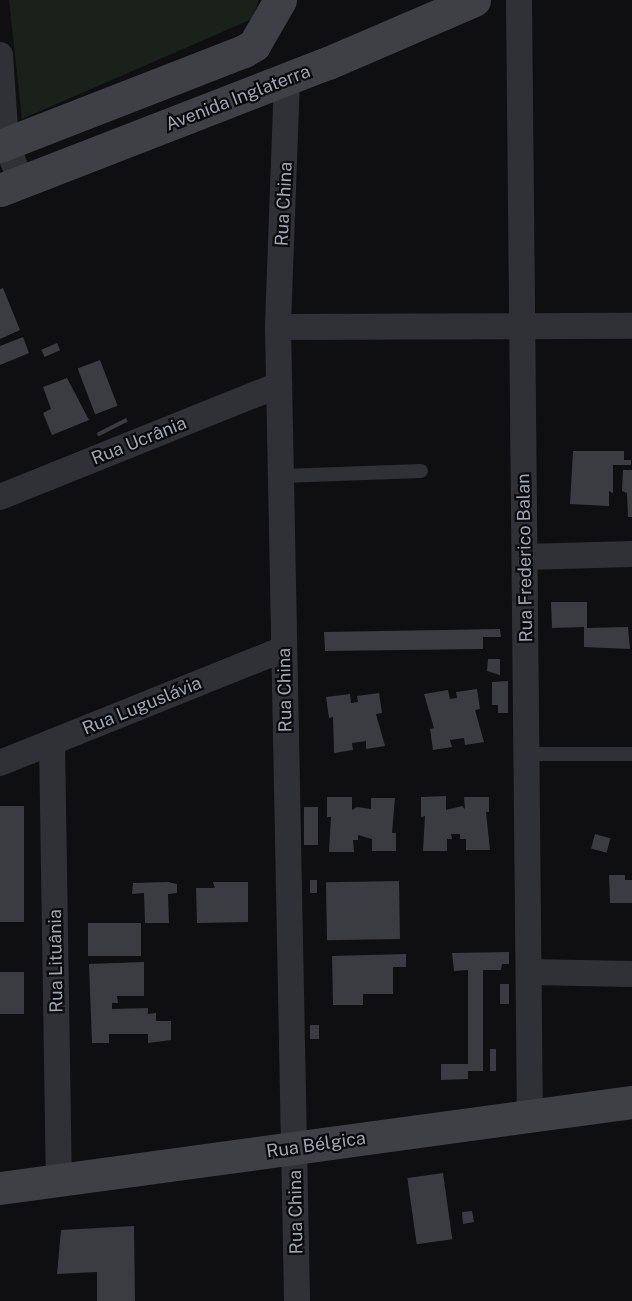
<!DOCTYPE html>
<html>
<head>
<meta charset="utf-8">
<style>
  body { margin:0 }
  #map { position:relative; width:632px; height:1301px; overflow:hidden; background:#0f0f11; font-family:"Public Sans",sans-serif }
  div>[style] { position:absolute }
  .green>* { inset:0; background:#19211a }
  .building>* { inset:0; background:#3b3c41; transform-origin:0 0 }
  .lane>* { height:14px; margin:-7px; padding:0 7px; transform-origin:7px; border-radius:7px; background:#303136 }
  .street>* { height:26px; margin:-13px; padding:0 13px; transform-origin:13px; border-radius:13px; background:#303136 }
  .secondary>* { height:33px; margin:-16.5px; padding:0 16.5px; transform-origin:16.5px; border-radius:16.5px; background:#3e4046 }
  span { translate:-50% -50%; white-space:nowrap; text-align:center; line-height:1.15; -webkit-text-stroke:4.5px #0a0a0c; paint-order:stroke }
  .street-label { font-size:18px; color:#9fa6b3 }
</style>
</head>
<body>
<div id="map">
  <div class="green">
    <i style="clip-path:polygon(9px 0,259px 0,252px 19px,22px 119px)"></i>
  </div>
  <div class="building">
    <i style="clip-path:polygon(3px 288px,20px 330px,0 339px,0 289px)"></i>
    <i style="clip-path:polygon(23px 337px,29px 353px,0 365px,0 346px)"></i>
    <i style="left:57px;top:343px;width:8px;height:17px;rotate:67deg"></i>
    <i style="left:100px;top:360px;width:49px;height:24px;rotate:69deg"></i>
    <i style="clip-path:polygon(67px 378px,89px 420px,52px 435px,43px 413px,51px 409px,43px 387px)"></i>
    <i style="left:126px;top:418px;width:4px;height:33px;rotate:63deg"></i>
    <i style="clip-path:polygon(573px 451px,624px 451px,624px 460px,631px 460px,631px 465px,613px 465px,613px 493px,609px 491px,609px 506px,570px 504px)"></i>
    <i style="clip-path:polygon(623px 470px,632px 470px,632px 517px,628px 517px,627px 493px,622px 491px)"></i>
    <i style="clip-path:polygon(551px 602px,587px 602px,587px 628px,628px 627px,630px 649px,584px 647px,584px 627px,552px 628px)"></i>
    <i style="clip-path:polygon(500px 629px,501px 637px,483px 637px,483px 649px,325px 651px,324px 632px)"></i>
    <i style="clip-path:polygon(488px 659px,500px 659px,500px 675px,487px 671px)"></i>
    <i style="clip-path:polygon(508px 681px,508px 713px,498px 713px,498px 705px,492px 705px,492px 682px)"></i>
    <i style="clip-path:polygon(477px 689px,480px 709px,475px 710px,484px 742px,465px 745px,464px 738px,450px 740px,452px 747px,433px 750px,430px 729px,434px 728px,424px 694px,448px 690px,450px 699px,457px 698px,456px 692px)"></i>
    <i style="clip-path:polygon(379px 693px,382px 713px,376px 714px,385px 746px,366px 749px,366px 741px,352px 743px,353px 750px,334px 753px,333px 717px,329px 718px,326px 697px,350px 694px,351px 703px,358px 702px,357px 696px)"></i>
    <i style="clip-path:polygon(446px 796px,446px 810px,462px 806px,465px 809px,464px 797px,489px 797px,489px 812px,486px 812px,490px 850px,466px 850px,466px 839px,460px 839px,460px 834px,451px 834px,452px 839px,447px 839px,447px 851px,423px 851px,425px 816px,421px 817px,421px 797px)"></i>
    <i style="clip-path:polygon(327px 797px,352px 797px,352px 810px,357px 807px,371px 809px,371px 798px,395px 798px,392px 833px,396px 833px,396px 851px,372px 851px,372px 839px,358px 835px,358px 840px,353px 840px,354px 852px,329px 852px,331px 817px,327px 817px)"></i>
    <i style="left:0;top:806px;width:24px;height:116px"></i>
    <i style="left:304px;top:807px;width:14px;height:38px"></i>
    <i style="left:595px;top:834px;width:16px;height:15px;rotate:15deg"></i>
    <i style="clip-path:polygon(609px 875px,625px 875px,625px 880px,632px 880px,632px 903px,610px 903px)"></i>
    <i style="left:310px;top:880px;width:7px;height:13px"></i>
    <i style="left:399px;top:881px;width:58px;height:73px;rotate:89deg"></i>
    <i style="clip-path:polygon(168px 882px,177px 884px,177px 893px,168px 894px,169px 923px,145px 923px,144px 893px,132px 894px,133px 883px)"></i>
    <i style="clip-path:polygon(213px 882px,248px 882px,248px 922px,197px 923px,196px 888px,215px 888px)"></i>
    <i style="left:141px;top:923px;width:33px;height:53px;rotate:90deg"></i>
    <i style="clip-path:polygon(509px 952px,509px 964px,502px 964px,501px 970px,483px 970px,483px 1071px,468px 1071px,468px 1079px,441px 1080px,441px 1064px,468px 1064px,468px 970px,454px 971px,452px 953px)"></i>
    <i style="clip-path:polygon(406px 954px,406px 967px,393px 967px,393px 994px,363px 994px,363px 1005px,333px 1005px,332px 956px)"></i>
    <i style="clip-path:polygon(144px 962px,144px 996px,117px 996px,118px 1003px,112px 1003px,112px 1009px,148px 1008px,148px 1014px,156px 1013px,156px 1021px,171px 1021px,171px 1040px,148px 1043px,148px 1034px,109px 1034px,109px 1043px,92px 1043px,89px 964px)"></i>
    <i style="left:0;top:972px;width:24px;height:42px"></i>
    <i style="left:500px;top:984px;width:9px;height:20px"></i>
    <i style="left:310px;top:1025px;width:9px;height:14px"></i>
    <i style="left:490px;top:1049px;width:6px;height:22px"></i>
    <i style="left:443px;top:1173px;width:67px;height:36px;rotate:82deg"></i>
    <i style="clip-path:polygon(472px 1211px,474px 1222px,463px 1224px,462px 1212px)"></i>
    <i style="clip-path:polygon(134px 1226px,135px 1301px,97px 1301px,97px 1272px,57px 1274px,61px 1230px)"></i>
  </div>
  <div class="lane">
    <i style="left:282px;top:476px;width:139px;rotate:-2.1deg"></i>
    <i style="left:527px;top:754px;width:105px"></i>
  </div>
  <div class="street">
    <i style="left:519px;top:0;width:1116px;rotate:89.44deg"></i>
    <i style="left:0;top:55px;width:88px;rotate:86.1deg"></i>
    <i style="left:6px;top:143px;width:42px;rotate:69deg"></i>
    <i style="left:287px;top:79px;width:248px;rotate:92.1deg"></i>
    <i style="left:278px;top:327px;width:974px;rotate:88.88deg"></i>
    <i style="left:278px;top:327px;width:354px;rotate:-0.2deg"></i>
    <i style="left:0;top:497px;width:301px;rotate:-21.9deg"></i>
    <i style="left:525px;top:557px;width:107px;rotate:-1.6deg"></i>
    <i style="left:52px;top:742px;width:438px;rotate:89.1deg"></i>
    <i style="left:0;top:763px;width:306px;rotate:-21.9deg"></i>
    <i style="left:529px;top:972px;width:103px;rotate:1.1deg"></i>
  </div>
  <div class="secondary">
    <i style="left:0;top:146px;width:262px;rotate:-21.3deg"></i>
    <i style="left:244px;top:51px;width:12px;rotate:-31deg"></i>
    <i style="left:254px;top:45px;width:52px;rotate:-60deg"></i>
    <i style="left:0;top:190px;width:352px;rotate:-21.2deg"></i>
    <i style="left:328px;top:63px;width:159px;rotate:-23.3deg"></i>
    <i style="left:0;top:1188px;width:638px;rotate:-7.75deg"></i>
  </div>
  <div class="street-label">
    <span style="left:238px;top:98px;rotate:-21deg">Avenida Inglaterra</span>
    <span style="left:284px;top:204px;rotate:-87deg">Rua China</span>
    <span style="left:139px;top:441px;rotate:-22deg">Rua Ucrânia</span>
    <span style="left:525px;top:558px;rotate:-91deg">Rua Frederico Balan</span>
    <span style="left:285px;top:690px;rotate:-91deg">Rua China</span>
    <span style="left:142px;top:706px;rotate:-22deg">Rua Luguslávia</span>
    <span style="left:56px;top:961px;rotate:-91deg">Rua Lituânia</span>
    <span style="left:316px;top:1145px;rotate:-8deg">Rua Bélgica</span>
    <span style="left:296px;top:1212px;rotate:-91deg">Rua China</span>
  </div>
</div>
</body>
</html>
